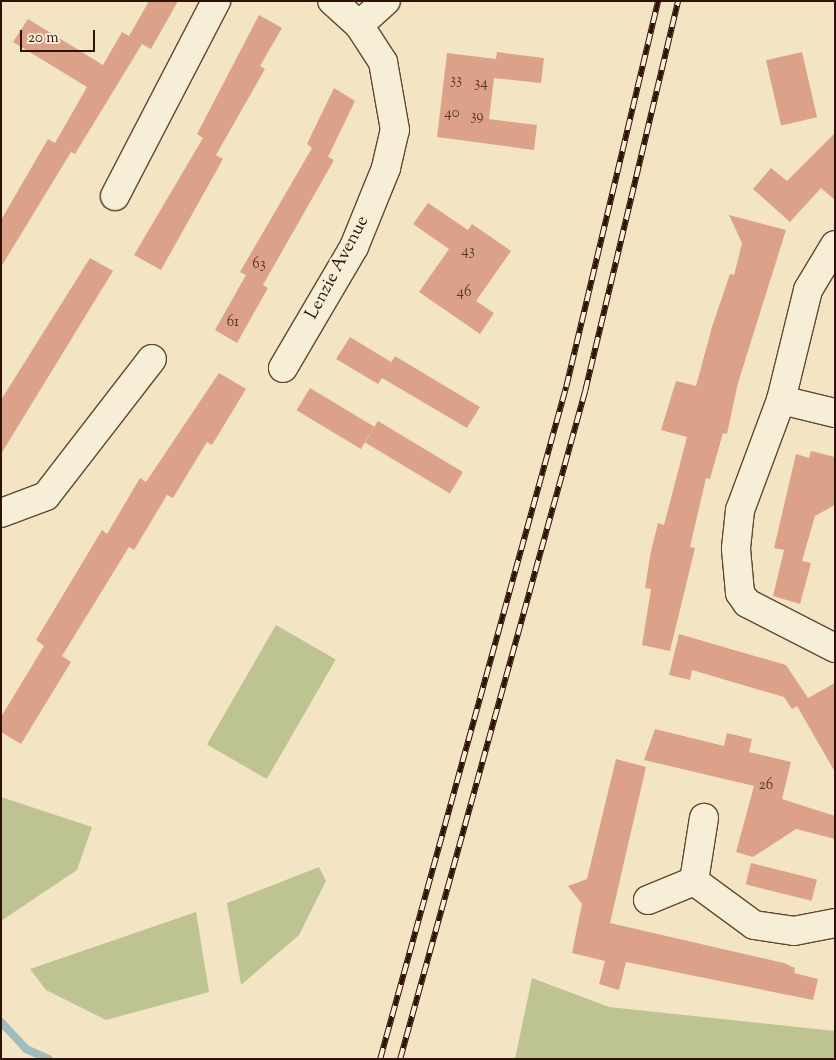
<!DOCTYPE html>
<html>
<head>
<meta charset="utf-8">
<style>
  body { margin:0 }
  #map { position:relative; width:836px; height:1060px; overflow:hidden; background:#f3e5c3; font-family:"Sorts Mill Goudy",serif }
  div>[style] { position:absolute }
  .green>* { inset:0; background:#bec392; transform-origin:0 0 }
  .stream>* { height:8px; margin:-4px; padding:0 4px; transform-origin:4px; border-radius:4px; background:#a0bcbe }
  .building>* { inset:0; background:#dca289; transform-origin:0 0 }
  .roads { filter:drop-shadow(1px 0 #604733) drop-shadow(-1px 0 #604733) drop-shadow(0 1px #604733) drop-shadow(0 -1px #604733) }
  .minor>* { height:28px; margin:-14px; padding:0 14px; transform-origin:14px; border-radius:14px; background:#f7eed8 }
  .rail>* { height:5.5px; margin-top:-2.75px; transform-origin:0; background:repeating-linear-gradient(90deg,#f7eed8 0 11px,#2f1203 0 22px); box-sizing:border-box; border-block:1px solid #2f1203 }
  span { translate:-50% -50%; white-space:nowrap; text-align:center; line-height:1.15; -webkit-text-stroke:4px #f7eed8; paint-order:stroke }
  .number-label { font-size:15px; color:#5a3624 }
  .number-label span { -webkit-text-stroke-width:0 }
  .street-label { font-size:18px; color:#2f1203 }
  .frame { position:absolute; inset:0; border:2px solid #2f1203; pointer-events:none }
  .scale { position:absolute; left:20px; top:30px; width:75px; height:22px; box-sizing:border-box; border:2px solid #2f1203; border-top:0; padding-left:6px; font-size:15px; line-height:18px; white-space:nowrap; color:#2f1203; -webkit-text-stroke:4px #f7eed8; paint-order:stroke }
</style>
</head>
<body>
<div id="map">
  <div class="green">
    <i style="left:276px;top:625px;width:69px;height:138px;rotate:30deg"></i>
    <i style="clip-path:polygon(1px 797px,92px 827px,77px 870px,1px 921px)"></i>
    <i style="clip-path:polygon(319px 867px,326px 881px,299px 935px,241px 985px,227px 903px)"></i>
    <i style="clip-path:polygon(196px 912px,209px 992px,106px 1020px,46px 990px,30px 969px)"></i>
    <i style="clip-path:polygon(532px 978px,609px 1007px,835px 1031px,835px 1059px,515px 1059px)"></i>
  </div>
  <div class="stream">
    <i style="left:1px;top:1022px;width:37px;rotate:47deg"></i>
    <i style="left:26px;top:1049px;width:24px;rotate:24deg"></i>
  </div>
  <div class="building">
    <i style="clip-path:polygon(149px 1px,178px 1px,151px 49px,142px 44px,75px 154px,60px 146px,71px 152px,1px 267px,1px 220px,48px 139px,55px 143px,87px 87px,13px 42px,28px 19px,103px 65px,122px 32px,129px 36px)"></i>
    <i style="clip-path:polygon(259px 15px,282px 28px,260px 66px,265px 69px,216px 155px,223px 159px,161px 270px,134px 255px,203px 138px,197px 134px)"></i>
    <i style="clip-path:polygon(497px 52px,544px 58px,541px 83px,494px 78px,489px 119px,537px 125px,534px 150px,437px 137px,447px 53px,496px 59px,495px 65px)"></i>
    <i style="left:802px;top:52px;width:67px;height:37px;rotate:77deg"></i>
    <i style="clip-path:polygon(334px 88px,355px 101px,328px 157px,334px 160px,263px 285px,268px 288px,237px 343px,215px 330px,246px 275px,240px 272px,312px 148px,307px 144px)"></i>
    <i style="clip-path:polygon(835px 133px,835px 200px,821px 188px,790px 222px,753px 189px,771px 168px,787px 181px)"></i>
    <i style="clip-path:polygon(428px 203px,468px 230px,472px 224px,511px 251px,476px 301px,494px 313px,480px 334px,419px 292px,449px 249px,413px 224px)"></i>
    <i style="clip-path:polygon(729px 215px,786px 230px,738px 383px,727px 434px,723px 433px,710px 479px,706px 478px,690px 547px,695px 548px,670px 651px,642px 645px,651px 589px,645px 588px,651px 551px,658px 523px,664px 525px,687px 437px,661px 430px,676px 381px,696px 386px,712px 327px,730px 274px,734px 275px,742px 243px)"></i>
    <i style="clip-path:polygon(90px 258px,113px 271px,1px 454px,1px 400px)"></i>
    <i style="clip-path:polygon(350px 337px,391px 362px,385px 372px,395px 356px,480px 407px,467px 428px,382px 378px,378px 384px,336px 359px)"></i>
    <i style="clip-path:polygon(219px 373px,246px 389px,212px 445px,207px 442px,173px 498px,167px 495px,134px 550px,129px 547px,62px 656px,71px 662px,21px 744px,1px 732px,1px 717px,44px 646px,36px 640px,102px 530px,107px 534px,140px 478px,146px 482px)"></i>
    <i style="left:310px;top:388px;width:75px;height:26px;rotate:31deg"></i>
    <i style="left:378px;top:421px;width:99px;height:25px;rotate:31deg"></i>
    <i style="clip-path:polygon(811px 451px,835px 457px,835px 505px,815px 516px,802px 561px,811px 563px,800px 604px,773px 596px,784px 550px,774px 548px,796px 454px,809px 458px)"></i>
    <i style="clip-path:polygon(679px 634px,786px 665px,808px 698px,835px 683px,835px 772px,797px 706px,792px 709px,784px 697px,692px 670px,690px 680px,669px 675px)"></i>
    <i style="clip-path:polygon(655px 729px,724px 746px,727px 733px,752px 739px,749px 752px,791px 762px,782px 799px,835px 816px,835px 839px,796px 829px,753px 857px,736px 852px,754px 786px,644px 760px)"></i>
    <i style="clip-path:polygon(616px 759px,646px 767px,610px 923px,784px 963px,795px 968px,794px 973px,818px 979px,813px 1000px,626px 962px,619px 990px,599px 984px,605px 961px,572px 953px,582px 904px,568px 886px,587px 879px)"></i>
    <i style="left:751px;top:863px;width:68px;height:22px;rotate:14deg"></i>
  </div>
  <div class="roads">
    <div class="minor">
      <i style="left:359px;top:25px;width:36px;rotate:-42deg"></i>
      <i style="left:115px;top:196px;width:220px;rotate:-62.6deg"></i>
      <i style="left:835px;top:245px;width:52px;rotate:121deg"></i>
      <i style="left:808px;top:290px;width:113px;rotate:103.8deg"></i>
      <i style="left:781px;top:400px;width:117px;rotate:110.4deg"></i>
      <i style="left:740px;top:510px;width:39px;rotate:96deg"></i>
      <i style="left:736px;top:549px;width:44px;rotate:84.8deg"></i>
      <i style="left:740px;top:593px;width:12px;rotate:55deg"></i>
      <i style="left:747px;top:603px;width:99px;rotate:27.1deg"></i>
      <i style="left:283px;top:368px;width:140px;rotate:-59.6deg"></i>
      <i style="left:354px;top:247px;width:85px;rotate:-67.9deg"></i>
      <i style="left:386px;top:168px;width:39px;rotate:-77deg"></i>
      <i style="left:395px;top:130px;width:69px;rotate:-100deg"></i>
      <i style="left:383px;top:62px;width:44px;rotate:-123deg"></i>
      <i style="left:359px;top:25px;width:36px;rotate:-138deg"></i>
      <i style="left:781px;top:400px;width:56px;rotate:13.5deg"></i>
      <i style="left:1px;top:513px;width:48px;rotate:-20.7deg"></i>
      <i style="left:46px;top:496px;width:173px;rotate:-52.3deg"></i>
      <i style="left:694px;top:881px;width:64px;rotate:-81deg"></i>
      <i style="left:648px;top:900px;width:50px;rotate:-22.4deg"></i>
      <i style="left:694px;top:881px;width:74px;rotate:36.3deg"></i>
      <i style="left:754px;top:925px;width:40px;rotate:8.5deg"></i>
      <i style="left:794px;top:931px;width:42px;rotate:-11deg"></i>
    </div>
  </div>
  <div class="rail">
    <i style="left:380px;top:1059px;width:697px;rotate:-74.53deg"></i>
    <i style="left:566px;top:387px;width:397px;rotate:-76.6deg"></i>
    <i style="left:400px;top:1059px;width:693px;rotate:-74.52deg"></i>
    <i style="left:585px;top:391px;width:401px;rotate:-76.6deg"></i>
  </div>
  <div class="number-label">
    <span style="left:456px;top:81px">33</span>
    <span style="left:481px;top:84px">34</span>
    <span style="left:452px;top:114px">40</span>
    <span style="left:477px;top:117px">39</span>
    <span style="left:468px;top:252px">43</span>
    <span style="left:259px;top:265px">63</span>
    <span style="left:464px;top:293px">46</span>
    <span style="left:233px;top:323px">61</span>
    <span style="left:766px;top:786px">26</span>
  </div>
  <div class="street-label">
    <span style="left:338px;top:268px;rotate:-62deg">Lenzie Avenue</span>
  </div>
  <div class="frame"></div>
  <div class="scale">20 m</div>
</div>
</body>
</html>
